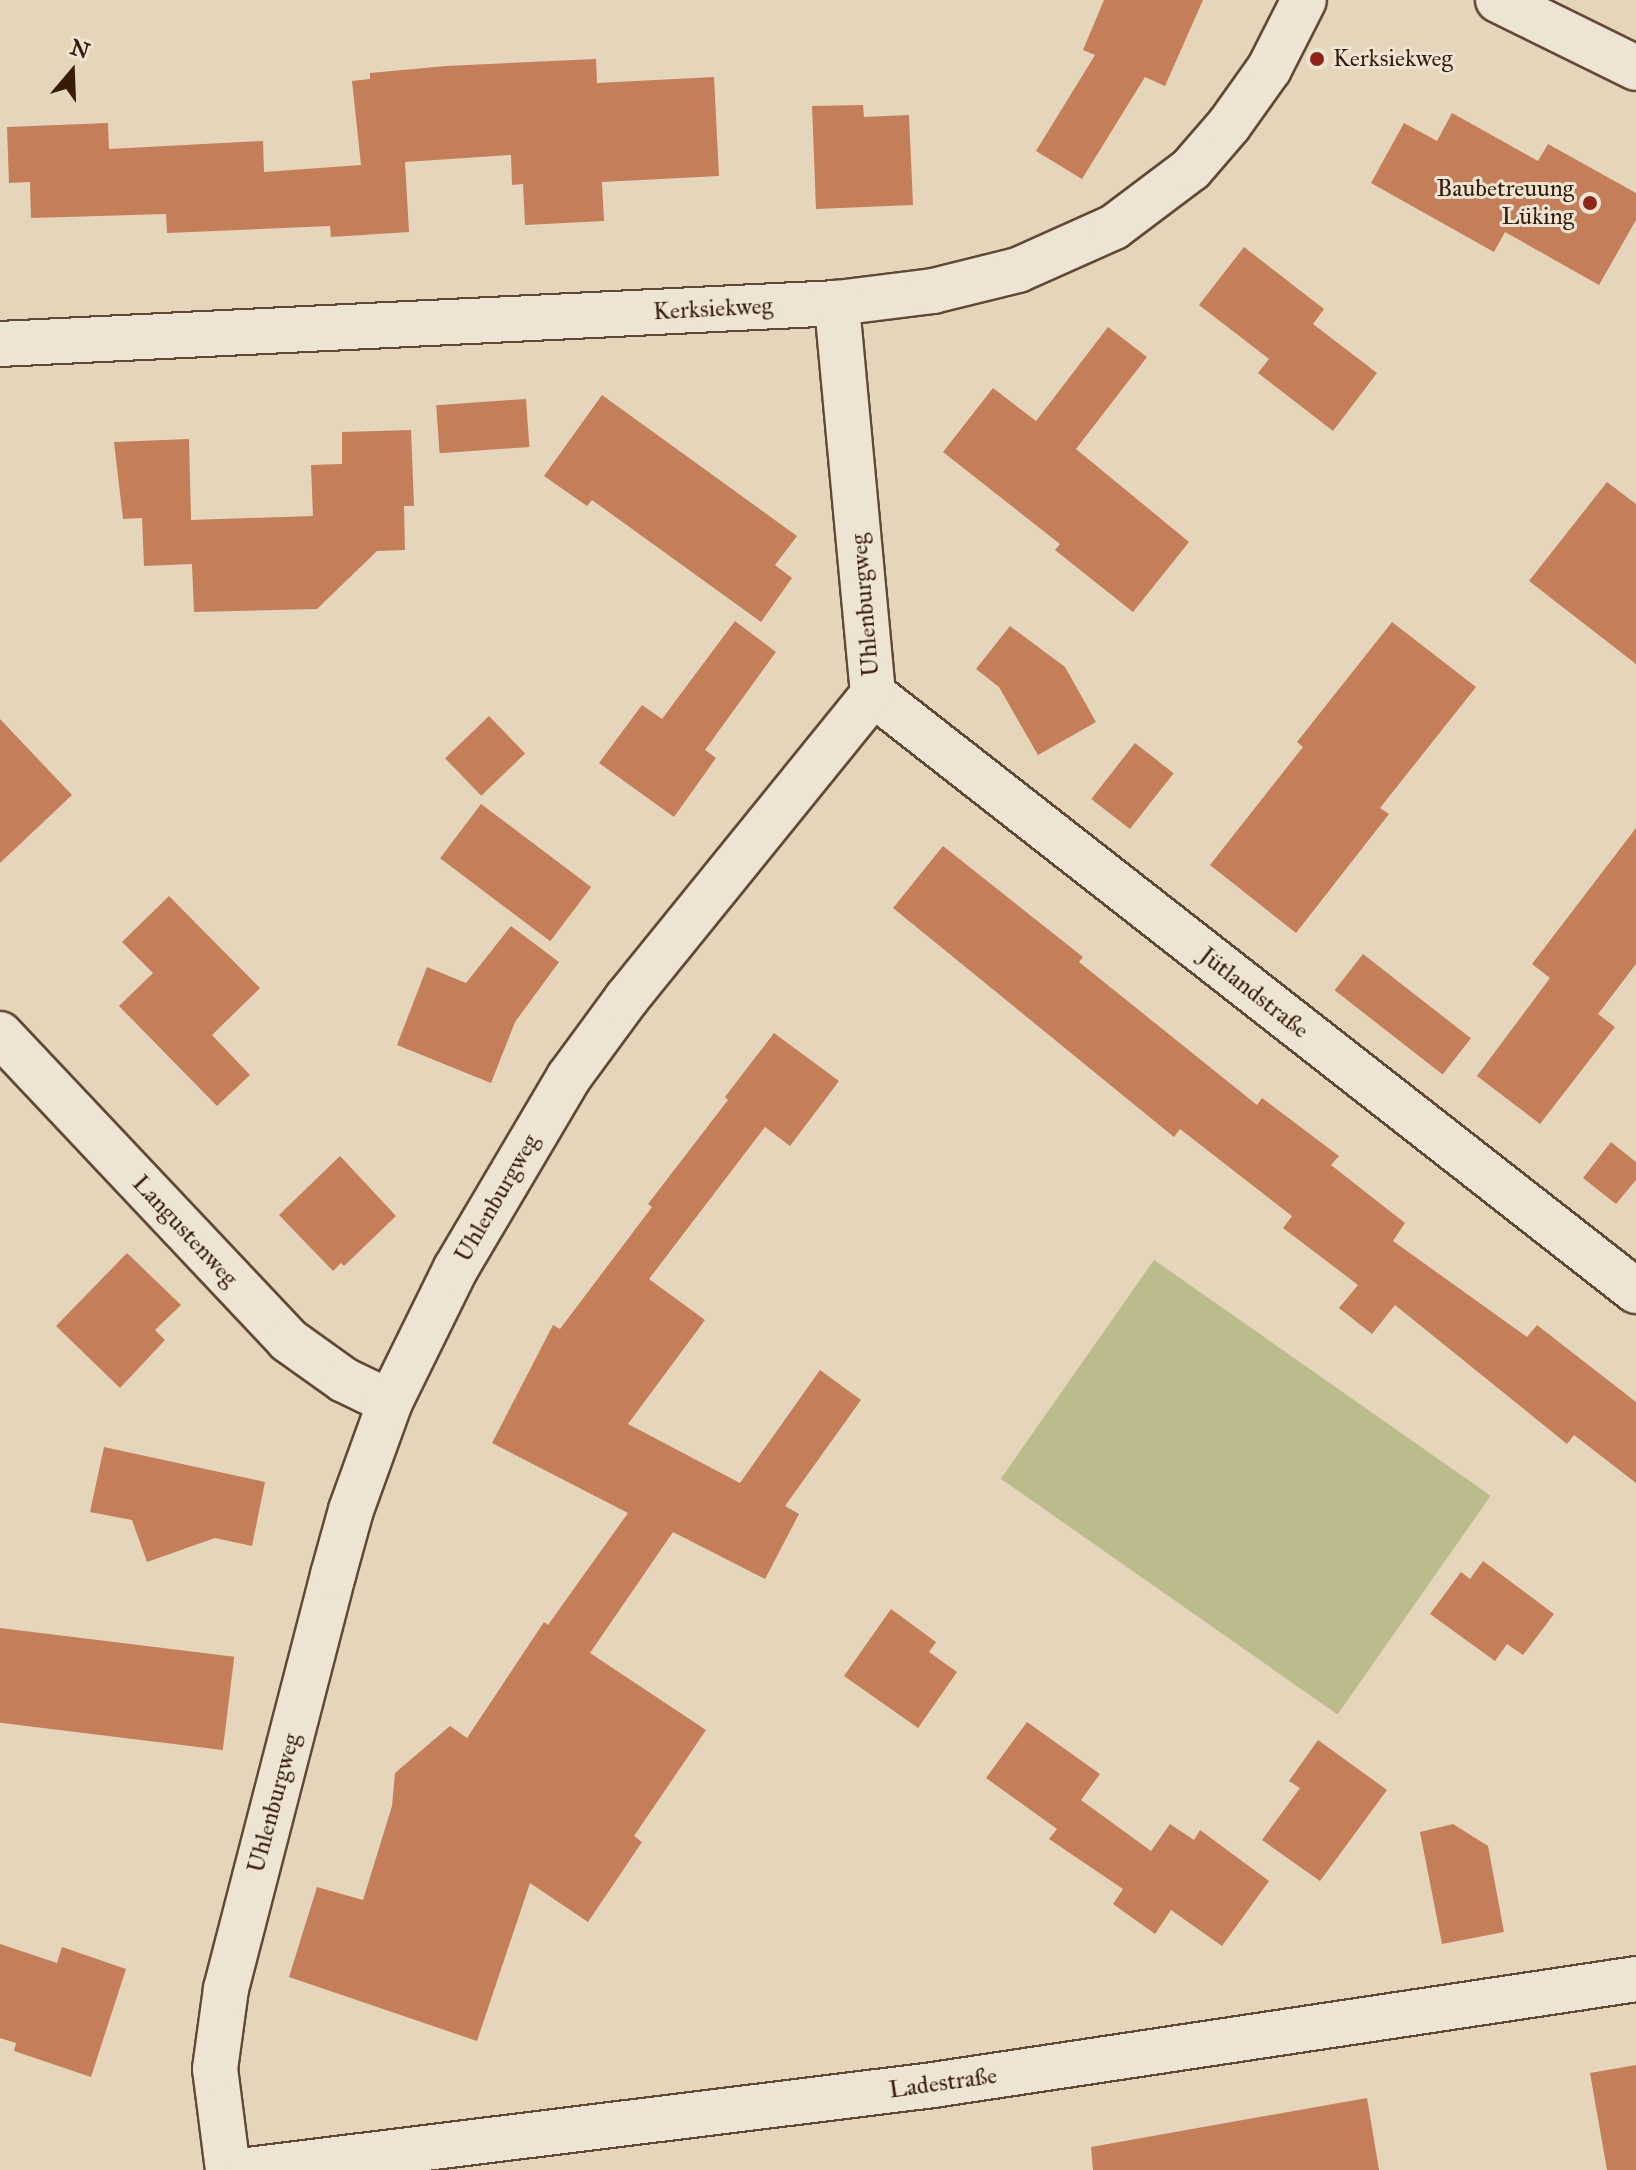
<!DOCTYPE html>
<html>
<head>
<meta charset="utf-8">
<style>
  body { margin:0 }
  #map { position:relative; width:1636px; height:2170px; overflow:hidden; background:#e5d5bb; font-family:"IM FELL Great Primer",serif }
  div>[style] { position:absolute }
  .green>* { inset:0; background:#bcbb8b; transform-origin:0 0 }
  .building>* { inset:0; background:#c47f5a; transform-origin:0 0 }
  .roads { filter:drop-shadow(2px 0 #614a35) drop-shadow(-2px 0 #614a35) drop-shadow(0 2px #614a35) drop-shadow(0 -2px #614a35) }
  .minor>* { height:44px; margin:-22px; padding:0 22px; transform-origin:22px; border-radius:22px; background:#eee4d3 }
  .secondary>* { height:44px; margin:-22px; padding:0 22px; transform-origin:22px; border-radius:22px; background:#eee4d3 }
  .dots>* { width:22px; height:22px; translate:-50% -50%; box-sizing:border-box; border:4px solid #eee4d3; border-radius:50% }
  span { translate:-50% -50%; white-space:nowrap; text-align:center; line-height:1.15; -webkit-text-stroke:6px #eee4d3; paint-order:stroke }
  .poi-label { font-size:24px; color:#351b08 }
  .left { translate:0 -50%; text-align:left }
  .right { translate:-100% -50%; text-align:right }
  .street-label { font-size:24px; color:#351b08 }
  .north { position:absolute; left:32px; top:32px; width:80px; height:80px; -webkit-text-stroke:6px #eee4d3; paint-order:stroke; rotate:19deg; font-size:22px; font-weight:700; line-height:32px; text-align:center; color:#351b08 }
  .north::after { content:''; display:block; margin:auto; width:28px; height:36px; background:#351b08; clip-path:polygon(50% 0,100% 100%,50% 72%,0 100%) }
</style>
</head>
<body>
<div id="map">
  <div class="green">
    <i style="left:1154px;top:1260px;width:411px;height:267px;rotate:35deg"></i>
  </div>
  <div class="building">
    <i style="clip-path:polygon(1104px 0,1203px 0,1165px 86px,1145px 77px,1082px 179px,1036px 151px,1095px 55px,1083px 50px)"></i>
    <i style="clip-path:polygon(596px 59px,597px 83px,714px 77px,719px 176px,602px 182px,604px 221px,525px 225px,523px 184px,512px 185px,511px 155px,405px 162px,409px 232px,331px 237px,330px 226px,167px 233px,166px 214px,31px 218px,30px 182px,9px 183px,7px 127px,108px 123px,109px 149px,263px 141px,264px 172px,361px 165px,352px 81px,370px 79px,370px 73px,446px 66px)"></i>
    <i style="clip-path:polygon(863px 105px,864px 117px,909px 115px,913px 205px,816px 209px,812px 106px)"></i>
    <i style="clip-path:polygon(1452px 113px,1538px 161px,1548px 144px,1636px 193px,1636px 220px,1599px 285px,1505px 232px,1494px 252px,1371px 183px,1404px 123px,1437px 141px)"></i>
    <i style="clip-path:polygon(1244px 247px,1324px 309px,1313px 324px,1377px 373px,1333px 431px,1258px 373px,1269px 359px,1199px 305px)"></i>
    <i style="clip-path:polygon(1108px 327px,1147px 357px,1076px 449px,1189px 542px,1133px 612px,1055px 550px,1060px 544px,943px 452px,993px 388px,1036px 421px)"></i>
    <i style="clip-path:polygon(602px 395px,797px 536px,775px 565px,792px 578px,761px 622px,592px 500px,587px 506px,544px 476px)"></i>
    <i style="left:526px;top:399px;width:48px;height:90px;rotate:86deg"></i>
    <i style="clip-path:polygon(411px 430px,414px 506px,404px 506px,405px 550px,377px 551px,317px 609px,194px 612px,192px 564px,144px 566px,142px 518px,123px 519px,114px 442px,189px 439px,191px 520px,313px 516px,311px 465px,342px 464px,342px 432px)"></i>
    <i style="clip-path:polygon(1607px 482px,1636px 504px,1636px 664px,1529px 581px)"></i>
    <i style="clip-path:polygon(735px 621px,776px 652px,705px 750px,716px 758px,674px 817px,599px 763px,642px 705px,662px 719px)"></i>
    <i style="clip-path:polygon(1392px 622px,1476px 687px,1380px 808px,1389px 814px,1296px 933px,1210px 865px,1303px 747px,1297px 742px)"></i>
    <i style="clip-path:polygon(1010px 626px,1065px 667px,1096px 722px,1038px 755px,999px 687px,976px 669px)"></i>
    <i style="left:489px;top:716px;width:52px;height:61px;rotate:46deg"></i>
    <i style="clip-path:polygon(0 719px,72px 795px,0 863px)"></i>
    <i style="left:1135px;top:743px;width:49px;height:71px;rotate:38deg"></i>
    <i style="left:481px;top:804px;width:138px;height:68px;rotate:37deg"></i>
    <i style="clip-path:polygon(1636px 828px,1636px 964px,1598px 1014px,1615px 1027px,1540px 1124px,1477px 1076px,1550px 978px,1532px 964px)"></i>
    <i style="clip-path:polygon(943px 846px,1083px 957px,1079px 962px,1257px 1105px,1262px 1098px,1339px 1156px,1331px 1165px,1405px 1223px,1393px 1241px,1527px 1337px,1537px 1325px,1636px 1402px,1636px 1483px,1574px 1435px,1567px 1444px,1395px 1305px,1372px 1334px,1339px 1308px,1358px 1285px,1283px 1228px,1292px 1216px,1180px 1129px,1174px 1137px,893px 908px)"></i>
    <i style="clip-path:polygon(169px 896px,260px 988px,212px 1035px,250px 1075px,217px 1106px,119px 1006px,153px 973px,122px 942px)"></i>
    <i style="clip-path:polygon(511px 926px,559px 962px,515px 1022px,491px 1083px,397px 1045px,427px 967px,466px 983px)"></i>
    <i style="left:1363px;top:954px;width:137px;height:46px;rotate:38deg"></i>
    <i style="clip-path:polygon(774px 1033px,839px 1081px,790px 1146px,765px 1127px,649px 1279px,705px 1320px,628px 1424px,740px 1483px,820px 1370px,861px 1400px,785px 1506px,799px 1514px,765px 1579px,673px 1532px,590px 1653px,706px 1730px,634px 1836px,642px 1842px,588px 1922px,530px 1883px,477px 2041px,289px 1977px,317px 1887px,363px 1900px,392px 1806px,395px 1773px,450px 1726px,467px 1738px,544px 1622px,548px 1625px,628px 1513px,492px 1443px,553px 1325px,560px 1329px,652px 1207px,648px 1204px,728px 1100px,725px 1097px)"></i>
    <i style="clip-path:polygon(1611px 1142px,1636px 1162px,1636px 1180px,1616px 1204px,1583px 1178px)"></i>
    <i style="clip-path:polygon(340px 1156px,396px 1216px,344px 1266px,341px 1263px,333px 1271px,279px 1215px)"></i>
    <i style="clip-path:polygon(127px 1253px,181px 1305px,155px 1330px,165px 1340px,120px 1388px,56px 1326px)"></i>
    <i style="clip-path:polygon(104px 1447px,265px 1482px,252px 1546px,215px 1538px,147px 1562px,132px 1520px,90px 1512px)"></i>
    <i style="clip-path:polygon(1483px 1561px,1554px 1614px,1523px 1655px,1507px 1644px,1495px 1661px,1430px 1614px,1461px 1572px,1470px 1579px)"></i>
    <i style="clip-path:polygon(891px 1609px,936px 1642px,929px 1652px,957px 1672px,918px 1728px,844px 1676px)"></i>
    <i style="left:0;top:1628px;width:236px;height:94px;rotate:7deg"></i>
    <i style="clip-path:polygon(1027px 1722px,1100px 1774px,1081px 1800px,1151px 1851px,1170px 1824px,1194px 1840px,1200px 1830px,1269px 1881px,1222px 1946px,1171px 1910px,1155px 1934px,1113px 1904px,1123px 1889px,1049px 1839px,1057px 1829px,986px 1778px)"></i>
    <i style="clip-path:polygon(1318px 1740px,1387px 1790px,1320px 1881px,1262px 1840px,1300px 1788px,1289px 1781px)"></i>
    <i style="clip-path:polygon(1453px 1824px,1488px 1846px,1504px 1932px,1442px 1944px,1420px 1832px)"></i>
    <i style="clip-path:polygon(0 1944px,57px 1963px,62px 1947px,126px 1969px,91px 2077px,14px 2051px,16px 2043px,0 2038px)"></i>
    <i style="clip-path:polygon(1636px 2065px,1636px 2170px,1607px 2170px,1590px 2073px)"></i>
    <i style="clip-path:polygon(1367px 2098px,1379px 2170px,1093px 2170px,1091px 2147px)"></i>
  </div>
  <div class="roads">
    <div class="minor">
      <i style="left:0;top:344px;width:838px;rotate:-2.8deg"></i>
      <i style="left:837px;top:303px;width:97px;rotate:-7.1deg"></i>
      <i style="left:933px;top:291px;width:88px;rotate:-13.9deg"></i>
      <i style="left:1018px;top:270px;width:105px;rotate:-24.1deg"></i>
      <i style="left:1114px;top:227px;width:96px;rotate:-37deg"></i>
      <i style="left:1191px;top:169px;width:58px;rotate:-49.2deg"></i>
      <i style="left:1229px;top:125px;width:69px;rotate:-54.5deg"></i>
      <i style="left:1269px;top:69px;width:77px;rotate:-63.1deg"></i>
      <i style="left:873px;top:694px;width:969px;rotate:38.04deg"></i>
      <i style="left:0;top:1034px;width:420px;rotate:46.7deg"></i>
      <i style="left:288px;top:1340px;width:69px;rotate:35.5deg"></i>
      <i style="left:344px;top:1380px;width:51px;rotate:25.6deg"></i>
      <i style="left:228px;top:2170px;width:102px;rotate:-97.3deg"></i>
      <i style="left:215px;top:2069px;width:81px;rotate:-82.2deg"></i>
      <i style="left:226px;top:1989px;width:428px;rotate:-75.5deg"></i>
      <i style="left:333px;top:1575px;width:67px;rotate:-74.5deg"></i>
      <i style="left:351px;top:1510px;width:115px;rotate:-70.1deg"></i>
      <i style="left:390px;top:1402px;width:149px;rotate:-63.8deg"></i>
      <i style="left:456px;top:1268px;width:222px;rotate:-59.4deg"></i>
      <i style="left:569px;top:1077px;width:98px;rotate:-53.7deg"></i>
      <i style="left:627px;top:998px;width:391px;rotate:-51deg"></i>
      <i style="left:873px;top:694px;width:393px;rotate:-95.3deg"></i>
      <i style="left:248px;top:2170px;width:690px;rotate:-7.07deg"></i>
      <i style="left:933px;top:2085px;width:711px;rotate:-8.57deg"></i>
    </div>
    <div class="secondary">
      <i style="left:1498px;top:0;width:154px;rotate:26.2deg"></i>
    </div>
  </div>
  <div class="dots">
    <i style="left:1317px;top:59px;background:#8f2418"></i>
    <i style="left:1590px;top:203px;background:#8f2418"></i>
  </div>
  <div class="poi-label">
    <span class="left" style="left:1333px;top:59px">Kerksiekweg</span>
    <span class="right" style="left:1574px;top:203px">Baubetreuung<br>Lüking</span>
  </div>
  <div class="street-label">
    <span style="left:713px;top:309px;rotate:-3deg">Kerksiekweg</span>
    <span style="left:865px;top:605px;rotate:-95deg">Uhlenburgweg</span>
    <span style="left:1254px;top:993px;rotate:38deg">Jütlandstraße</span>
    <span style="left:497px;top:1198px;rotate:-60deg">Uhlenburgweg</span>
    <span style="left:185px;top:1231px;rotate:47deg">Langustenweg</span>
    <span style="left:274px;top:1803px;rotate:-75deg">Uhlenburgweg</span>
    <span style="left:943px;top:2083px;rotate:-8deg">Ladestraße</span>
  </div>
  <div class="north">N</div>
</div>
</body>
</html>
